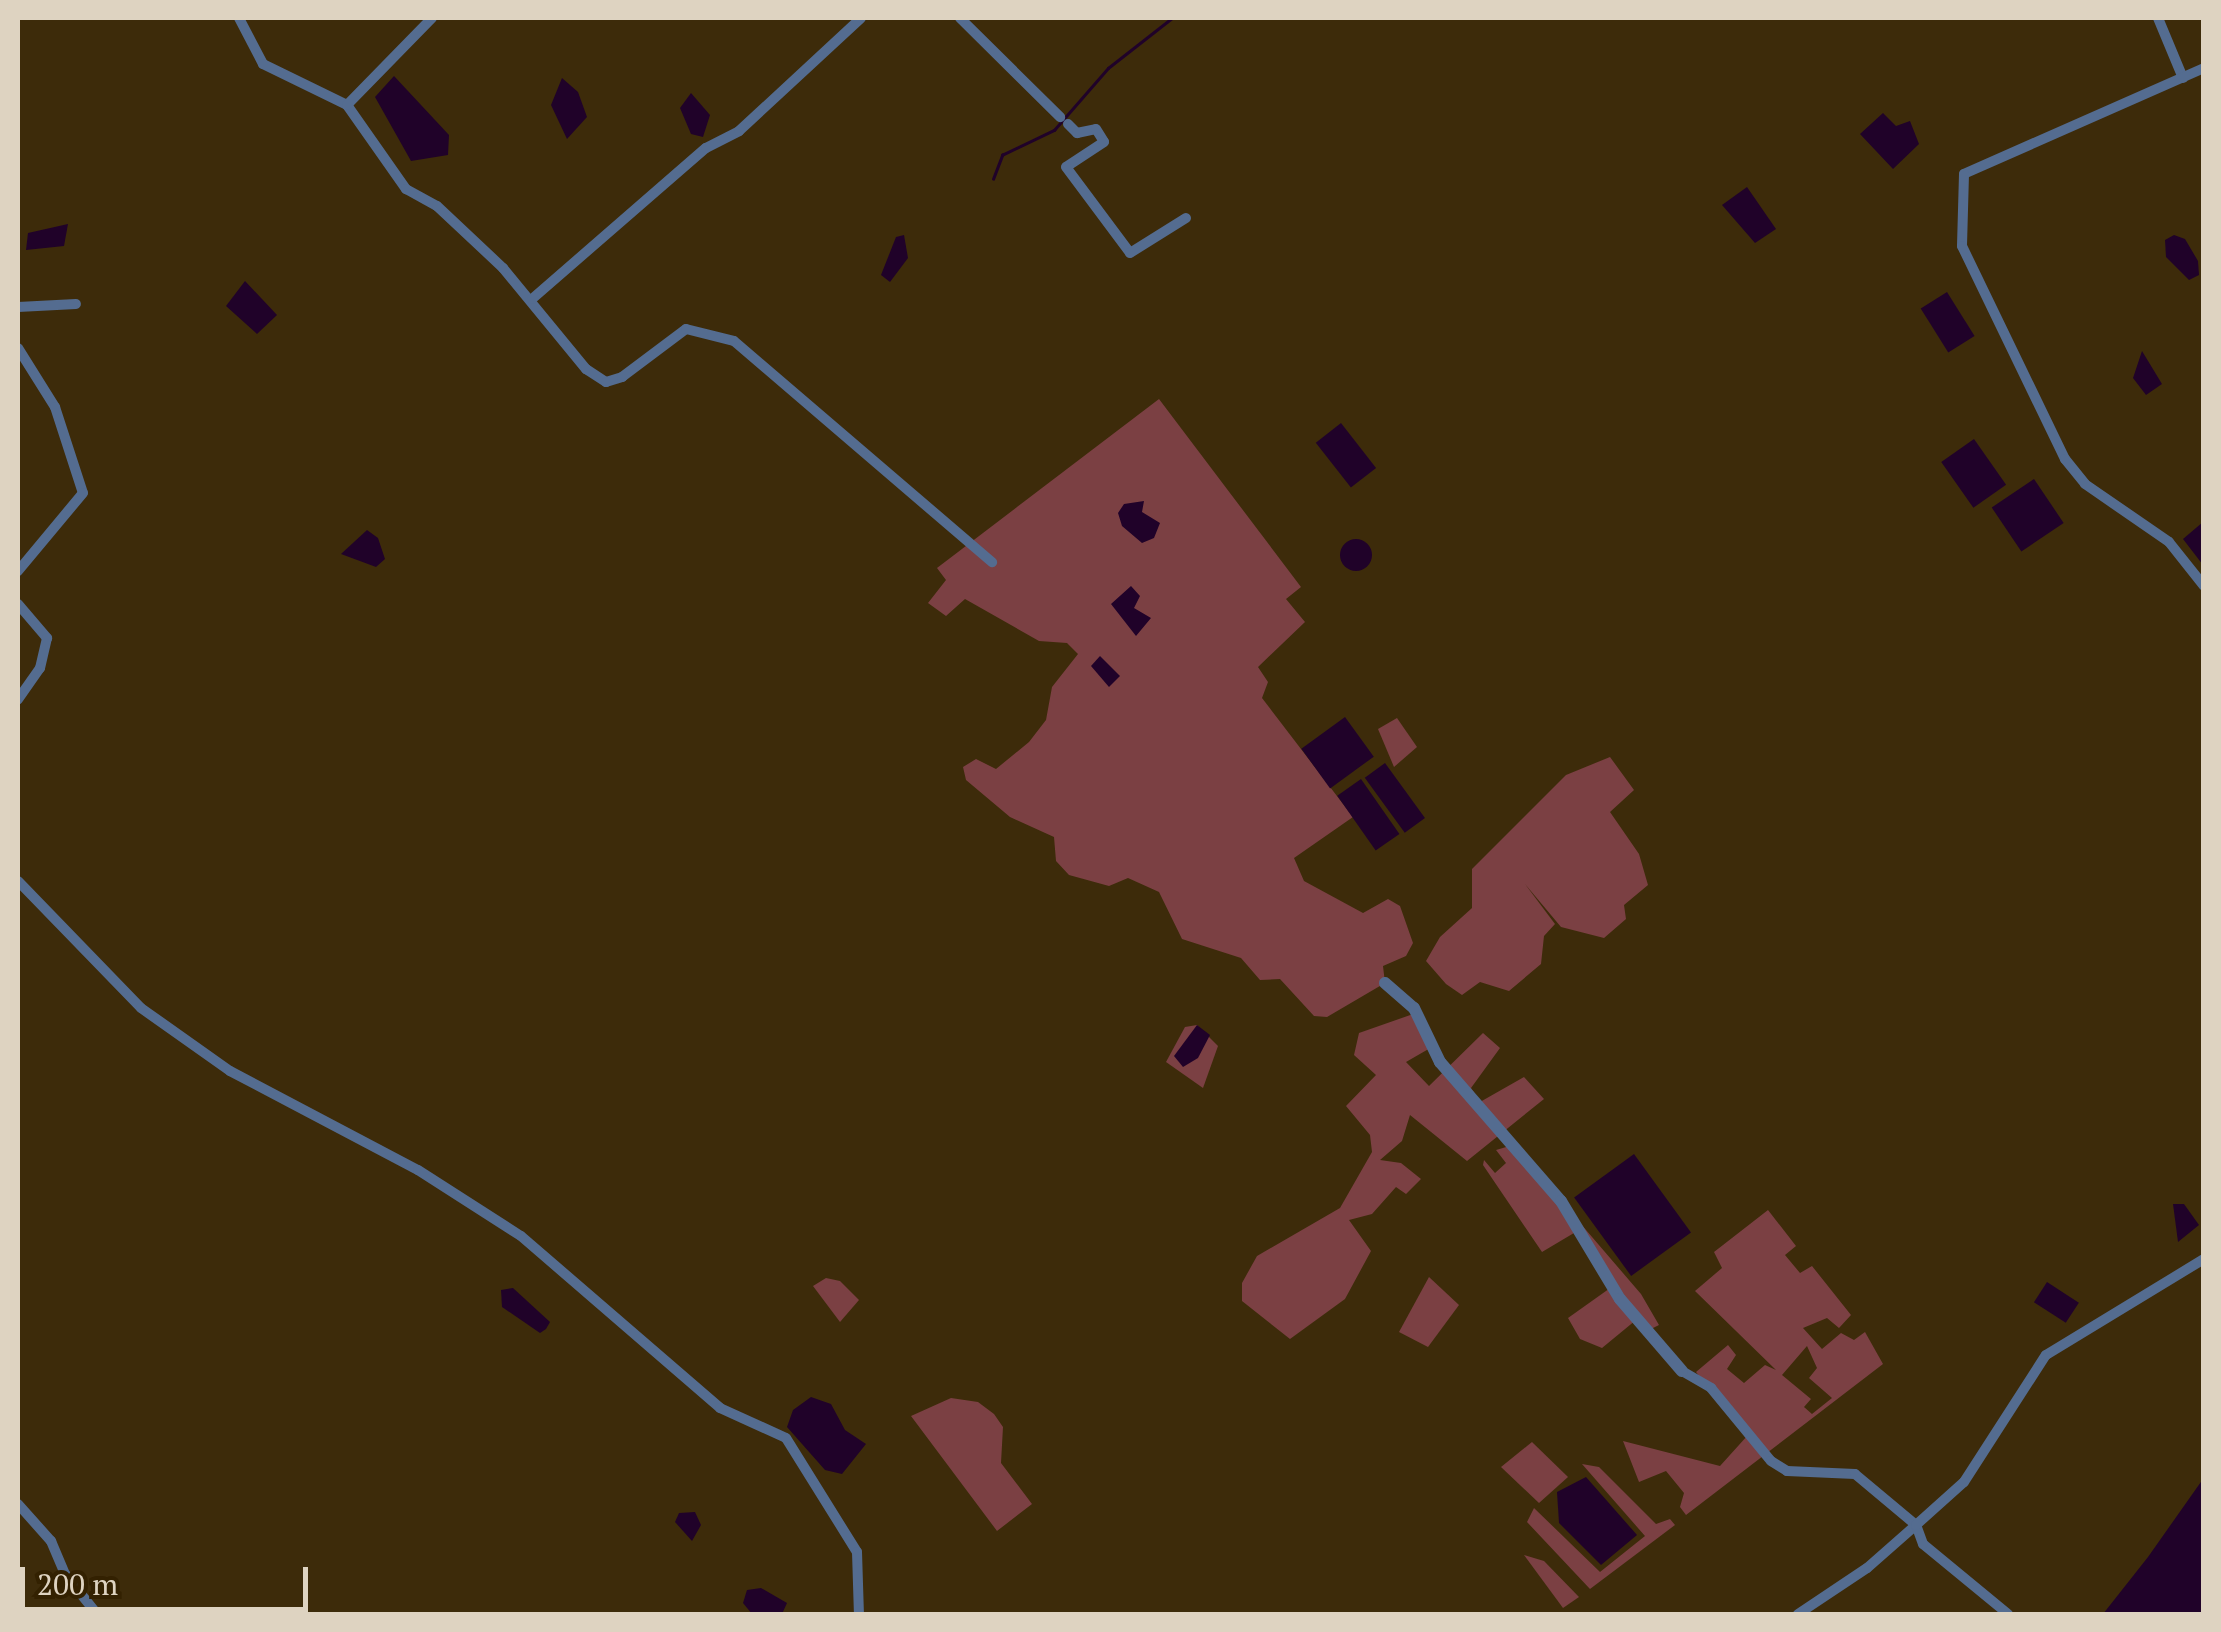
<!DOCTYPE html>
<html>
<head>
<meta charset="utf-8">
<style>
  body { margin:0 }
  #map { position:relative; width:2221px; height:1632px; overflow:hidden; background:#3d2b0a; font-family:"PT Serif",serif }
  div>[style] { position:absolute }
  .forest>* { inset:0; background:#7b4043 }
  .water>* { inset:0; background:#200229; transform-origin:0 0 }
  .round { border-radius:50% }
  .stream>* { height:2.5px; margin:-1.25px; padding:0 1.25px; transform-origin:1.25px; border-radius:1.25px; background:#200229 }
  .minor>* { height:10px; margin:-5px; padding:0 5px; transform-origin:5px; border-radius:5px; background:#546c90 }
  .tertiary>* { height:12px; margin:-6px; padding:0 6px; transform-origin:6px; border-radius:6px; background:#546c90 }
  span { translate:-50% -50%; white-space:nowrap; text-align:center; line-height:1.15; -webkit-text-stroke:9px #332101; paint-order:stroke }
  .frame { position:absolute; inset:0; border:20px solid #ded3c1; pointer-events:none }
  .scale { position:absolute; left:20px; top:1567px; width:288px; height:45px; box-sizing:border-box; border:5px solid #ded3c1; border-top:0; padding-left:12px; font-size:30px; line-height:35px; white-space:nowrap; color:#ded3c1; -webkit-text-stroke:8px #332101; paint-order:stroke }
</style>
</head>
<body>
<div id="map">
  <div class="forest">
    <i style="clip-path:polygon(1159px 399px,1301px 587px,1286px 599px,1305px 622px,1258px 667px,1268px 682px,1262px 698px,1353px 817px,1294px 858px,1304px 881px,1363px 913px,1388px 899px,1400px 906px,1413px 943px,1406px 956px,1383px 966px,1385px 983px,1327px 1017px,1314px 1016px,1280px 979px,1260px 980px,1241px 958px,1182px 939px,1159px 892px,1128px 878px,1109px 886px,1069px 875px,1056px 861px,1054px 837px,1010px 817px,966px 780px,963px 767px,976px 759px,996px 769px,1029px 742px,1046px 720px,1052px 687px,1078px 654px,1067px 643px,1039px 641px,965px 599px,946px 616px,928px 603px,946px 580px,937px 568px)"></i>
    <i style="clip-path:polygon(1397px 718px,1417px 747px,1394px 767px,1378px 729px)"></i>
    <i style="clip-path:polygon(1610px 757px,1634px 790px,1610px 812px,1639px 854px,1648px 885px,1624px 905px,1626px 919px,1604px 938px,1561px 927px,1525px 884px,1555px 924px,1544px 936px,1541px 964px,1509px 991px,1480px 982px,1462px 995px,1446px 984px,1426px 961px,1440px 937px,1472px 908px,1472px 869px,1566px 775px)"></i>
    <i style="clip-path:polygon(1416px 1013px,1432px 1047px,1406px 1062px,1429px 1086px,1483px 1033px,1500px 1048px,1471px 1088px,1480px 1102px,1524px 1077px,1544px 1099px,1467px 1161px,1410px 1115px,1402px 1141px,1380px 1160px,1401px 1163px,1421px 1179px,1406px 1194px,1396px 1187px,1372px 1214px,1349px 1220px,1371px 1251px,1345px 1299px,1290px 1339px,1242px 1301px,1242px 1283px,1257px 1256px,1340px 1208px,1372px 1152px,1370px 1135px,1346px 1106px,1376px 1075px,1354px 1055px,1359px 1033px)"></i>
    <i style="clip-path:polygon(1197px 1025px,1218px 1046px,1203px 1088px,1166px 1062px,1185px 1027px)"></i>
    <i style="clip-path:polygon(1513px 1145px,1641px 1294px,1659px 1325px,1645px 1332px,1636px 1320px,1602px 1348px,1580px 1339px,1568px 1318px,1613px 1286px,1579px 1230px,1542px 1252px,1483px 1165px,1484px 1160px,1495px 1173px,1506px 1163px,1496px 1150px)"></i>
    <i style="clip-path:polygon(evenodd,1768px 1210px,1796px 1246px,1785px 1255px,1800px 1273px,1812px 1266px,1851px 1315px,1839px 1328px,1827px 1318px,1803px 1328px,1822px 1349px,1841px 1333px,1854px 1340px,1865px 1332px,1883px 1364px,1686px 1515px,1680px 1507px,1684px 1493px,1666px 1471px,1639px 1482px,1623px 1441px,1720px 1466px,1748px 1435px,1696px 1372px,1728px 1345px,1736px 1355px,1727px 1369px,1744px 1383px,1765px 1365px,1776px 1370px,1695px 1291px,1722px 1268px,1714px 1252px,1768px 1210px,1807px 1346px,1817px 1368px,1809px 1378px,1832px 1398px,1812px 1414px,1804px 1407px,1811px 1399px,1782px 1375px,1807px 1346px)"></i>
    <i style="clip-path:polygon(1429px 1277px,1459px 1305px,1428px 1347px,1399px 1332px)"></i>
    <i style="clip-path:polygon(826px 1278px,840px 1281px,859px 1300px,840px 1322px,813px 1286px)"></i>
    <i style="clip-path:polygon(951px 1398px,978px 1402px,994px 1414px,1003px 1427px,1001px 1463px,1032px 1504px,997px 1531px,911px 1416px)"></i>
    <i style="clip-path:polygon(1532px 1442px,1568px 1477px,1539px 1503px,1501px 1467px)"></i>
    <i style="clip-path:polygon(1582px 1464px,1599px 1467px,1656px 1524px,1670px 1519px,1675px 1525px,1590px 1589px,1527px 1522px,1534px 1508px,1600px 1572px,1645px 1536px)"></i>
    <i style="clip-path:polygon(1524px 1555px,1544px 1561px,1579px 1597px,1563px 1608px)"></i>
  </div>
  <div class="water">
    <i style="clip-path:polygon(394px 76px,449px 135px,448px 155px,411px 161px,375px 97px)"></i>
    <i style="clip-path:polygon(562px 78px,578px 92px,587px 117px,567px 139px,551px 105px)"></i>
    <i style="clip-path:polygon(691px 93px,710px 115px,703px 137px,691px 134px,680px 108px)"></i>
    <i style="clip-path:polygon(1883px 113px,1896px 126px,1910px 121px,1919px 144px,1893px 169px,1860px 134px)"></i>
    <i style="clip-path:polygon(1747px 187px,1776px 229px,1755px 243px,1722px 205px)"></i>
    <i style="clip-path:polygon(68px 224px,64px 246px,26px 250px,28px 233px)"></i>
    <i style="clip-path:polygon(904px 235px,908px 258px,890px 282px,881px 275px,896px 237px)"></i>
    <i style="clip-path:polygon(2174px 235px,2185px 239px,2198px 261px,2199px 275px,2189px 280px,2166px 257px,2165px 240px)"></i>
    <i style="clip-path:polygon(245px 281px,277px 315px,257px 334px,226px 306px)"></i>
    <i style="left:1947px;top:292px;width:52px;height:31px;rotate:58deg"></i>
    <i style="clip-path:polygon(2142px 351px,2162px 384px,2146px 395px,2133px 378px)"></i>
    <i style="left:1341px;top:423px;width:57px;height:32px;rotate:52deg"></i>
    <i style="left:1974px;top:439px;width:56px;height:40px;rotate:55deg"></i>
    <i style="left:2034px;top:479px;width:53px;height:51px;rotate:56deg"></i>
    <i style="clip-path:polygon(1144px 501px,1142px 512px,1160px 523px,1154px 538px,1142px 543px,1122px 526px,1118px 513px,1124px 504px)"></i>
    <i style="clip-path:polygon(2203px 522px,2203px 565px,2183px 539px)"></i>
    <i style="clip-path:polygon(367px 530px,378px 538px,385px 559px,376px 567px,341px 554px)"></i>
    <i class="round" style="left:1340px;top:539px;width:32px;height:32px"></i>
    <i style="clip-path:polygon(1131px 586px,1140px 596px,1134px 608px,1151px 618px,1136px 636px,1111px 604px)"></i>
    <i style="clip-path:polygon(1100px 656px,1120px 676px,1109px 687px,1091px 666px)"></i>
    <i style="left:1345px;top:717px;width:49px;height:54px;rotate:54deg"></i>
    <i style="left:1385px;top:763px;width:68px;height:25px;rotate:54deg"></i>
    <i style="left:1361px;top:779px;width:67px;height:29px;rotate:55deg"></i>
    <i style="clip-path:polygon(1197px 1025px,1210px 1035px,1198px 1058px,1183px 1067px,1174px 1056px)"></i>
    <i style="left:1634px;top:1154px;width:97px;height:74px;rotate:54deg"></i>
    <i style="clip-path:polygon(2173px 1204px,2184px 1204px,2199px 1225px,2178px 1242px)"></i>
    <i style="left:2047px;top:1282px;width:38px;height:24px;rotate:33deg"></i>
    <i style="clip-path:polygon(513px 1288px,550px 1322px,546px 1329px,540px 1333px,502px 1307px,501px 1290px)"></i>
    <i style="clip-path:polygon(811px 1397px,831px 1404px,845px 1430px,866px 1444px,842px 1474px,825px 1470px,787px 1427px,793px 1410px)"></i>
    <i style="clip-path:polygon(1586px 1477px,1637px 1535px,1601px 1565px,1559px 1523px,1557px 1492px)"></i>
    <i style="clip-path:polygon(2203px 1479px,2203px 1614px,2103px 1614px,2148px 1557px)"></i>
    <i style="clip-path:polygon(695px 1512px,701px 1525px,692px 1541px,675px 1522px,679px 1513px)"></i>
    <i style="clip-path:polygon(761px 1588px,787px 1603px,782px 1614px,752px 1614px,743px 1603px,747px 1590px)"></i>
  </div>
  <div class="stream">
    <i style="left:993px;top:179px;width:26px;rotate:-69deg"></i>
    <i style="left:1002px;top:155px;width:58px;rotate:-25.7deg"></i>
    <i style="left:1054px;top:130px;width:82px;rotate:-48.9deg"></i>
    <i style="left:1108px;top:68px;width:81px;rotate:-38deg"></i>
  </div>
  <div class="minor">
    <i style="left:239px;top:18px;width:52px;rotate:62.4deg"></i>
    <i style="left:263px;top:64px;width:93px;rotate:26deg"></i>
    <i style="left:347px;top:105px;width:103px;rotate:54.9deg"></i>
    <i style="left:406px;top:189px;width:35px;rotate:29deg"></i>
    <i style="left:437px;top:206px;width:91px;rotate:43.2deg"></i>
    <i style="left:503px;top:268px;width:131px;rotate:50.6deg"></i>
    <i style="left:586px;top:369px;width:24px;rotate:33deg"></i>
    <i style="left:606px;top:382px;width:17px;rotate:-17deg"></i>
    <i style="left:622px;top:377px;width:80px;rotate:-36.9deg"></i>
    <i style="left:686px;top:329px;width:49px;rotate:14deg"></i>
    <i style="left:734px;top:341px;width:340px;rotate:40.6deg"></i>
    <i style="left:960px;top:18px;width:141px;rotate:44.7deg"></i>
    <i style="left:2158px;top:18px;width:65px;rotate:67.4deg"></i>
    <i style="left:2204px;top:68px;width:262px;rotate:156.2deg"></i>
    <i style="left:1964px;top:174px;width:72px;rotate:91.6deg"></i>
    <i style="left:1962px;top:246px;width:237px;rotate:64.2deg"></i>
    <i style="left:2065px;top:459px;width:32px;rotate:51deg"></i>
    <i style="left:2085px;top:484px;width:102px;rotate:34.6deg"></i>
    <i style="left:2169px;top:542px;width:56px;rotate:51.5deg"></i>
    <i style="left:347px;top:105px;width:122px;rotate:-45.7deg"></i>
    <i style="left:1068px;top:124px;width:13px;rotate:45deg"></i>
    <i style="left:1077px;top:133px;width:19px;rotate:-12deg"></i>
    <i style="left:1096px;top:129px;width:15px;rotate:58deg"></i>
    <i style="left:1104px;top:142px;width:45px;rotate:146.7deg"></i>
    <i style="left:1066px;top:167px;width:107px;rotate:53.3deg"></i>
    <i style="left:1130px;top:253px;width:66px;rotate:-32deg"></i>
    <i style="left:532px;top:299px;width:230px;rotate:-41deg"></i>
    <i style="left:706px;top:148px;width:37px;rotate:-27deg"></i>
    <i style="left:739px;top:131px;width:166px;rotate:-42.8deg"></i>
    <i style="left:18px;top:307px;width:58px;rotate:-3deg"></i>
    <i style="left:18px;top:348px;width:70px;rotate:57.9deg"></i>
    <i style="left:55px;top:407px;width:90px;rotate:72deg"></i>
    <i style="left:83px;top:493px;width:102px;rotate:129.8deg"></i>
    <i style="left:18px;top:604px;width:45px;rotate:49.5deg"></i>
    <i style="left:47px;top:638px;width:31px;rotate:103deg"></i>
    <i style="left:40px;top:668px;width:39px;rotate:125deg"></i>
    <i style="left:18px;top:881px;width:177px;rotate:45.9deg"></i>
    <i style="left:141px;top:1008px;width:109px;rotate:35.3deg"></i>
    <i style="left:230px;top:1071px;width:212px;rotate:27.8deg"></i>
    <i style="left:418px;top:1170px;width:122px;rotate:32.7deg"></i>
    <i style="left:521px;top:1236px;width:263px;rotate:40.8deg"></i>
    <i style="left:720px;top:1408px;width:72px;rotate:24.4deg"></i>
    <i style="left:786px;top:1438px;width:134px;rotate:58.1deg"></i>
    <i style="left:857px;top:1552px;width:62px;rotate:88.2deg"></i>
    <i style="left:1682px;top:1371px;width:34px;rotate:30deg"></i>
    <i style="left:1711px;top:1388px;width:94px;rotate:50.6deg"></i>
    <i style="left:1771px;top:1461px;width:19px;rotate:32deg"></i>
    <i style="left:1787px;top:1471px;width:68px;rotate:2.5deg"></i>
    <i style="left:1855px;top:1474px;width:80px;rotate:39.9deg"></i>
    <i style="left:1916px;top:1525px;width:65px;rotate:138.7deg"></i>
    <i style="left:1867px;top:1568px;width:83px;rotate:146.3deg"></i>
    <i style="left:18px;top:1504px;width:50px;rotate:48.3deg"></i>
    <i style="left:51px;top:1541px;width:36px;rotate:67deg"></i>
    <i style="left:65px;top:1574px;width:51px;rotate:51.3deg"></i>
    <i style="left:2008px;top:1614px;width:110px;rotate:-140.5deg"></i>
    <i style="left:1923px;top:1544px;width:20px;rotate:-110deg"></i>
    <i style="left:1916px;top:1525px;width:64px;rotate:-41.9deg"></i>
    <i style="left:1964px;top:1482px;width:151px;rotate:-57.2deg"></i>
    <i style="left:2046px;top:1355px;width:185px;rotate:-31.3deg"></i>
  </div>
  <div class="tertiary">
    <i style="left:1385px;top:983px;width:38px;rotate:41deg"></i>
    <i style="left:1414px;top:1008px;width:60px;rotate:64.3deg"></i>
    <i style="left:1440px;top:1062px;width:184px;rotate:49deg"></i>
    <i style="left:1561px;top:1201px;width:114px;rotate:59deg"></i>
    <i style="left:1620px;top:1299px;width:95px;rotate:49.3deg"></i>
  </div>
  <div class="frame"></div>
  <div class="scale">200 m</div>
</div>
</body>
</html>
